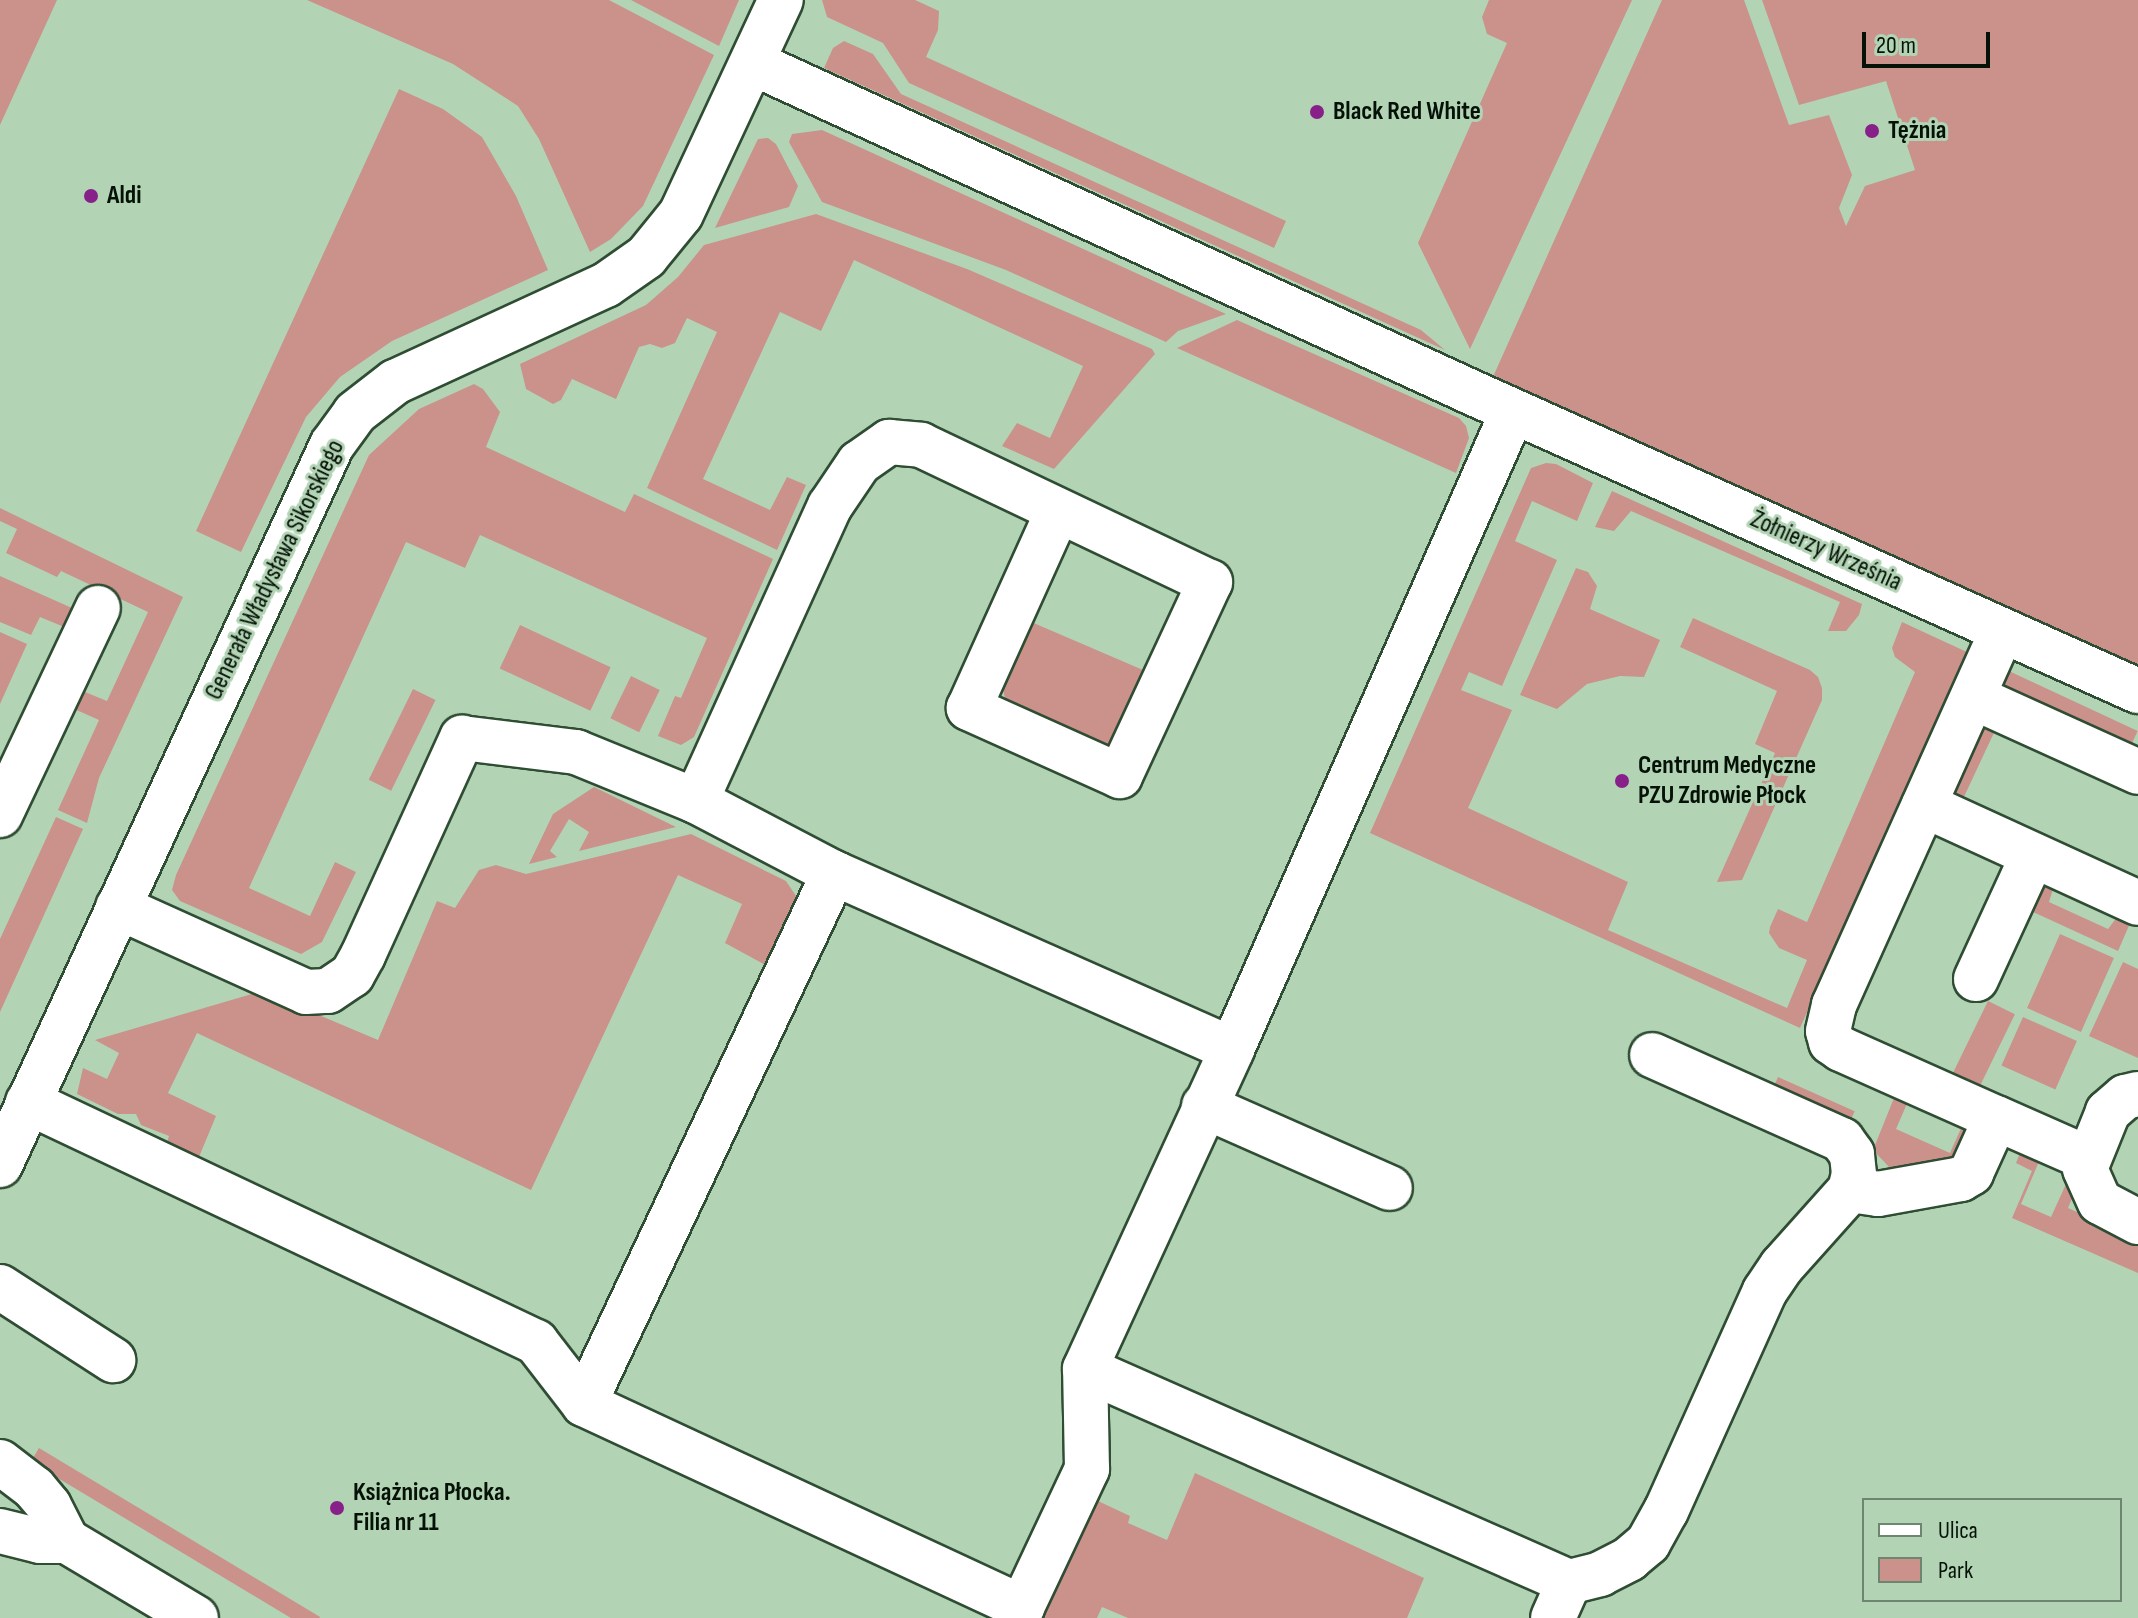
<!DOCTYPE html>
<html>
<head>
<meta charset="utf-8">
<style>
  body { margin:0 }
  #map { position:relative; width:2138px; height:1618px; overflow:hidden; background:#b2d4b5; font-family:"Sofia Sans Condensed",sans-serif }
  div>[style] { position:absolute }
  .green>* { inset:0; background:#ca928b; transform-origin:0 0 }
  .roads { filter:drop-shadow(2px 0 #2f4d33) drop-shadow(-2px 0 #2f4d33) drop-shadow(0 2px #2f4d33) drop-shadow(0 -2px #2f4d33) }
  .minor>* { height:44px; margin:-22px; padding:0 22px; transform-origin:22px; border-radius:22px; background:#fff }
  .dots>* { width:22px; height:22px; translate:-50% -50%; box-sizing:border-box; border:4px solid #b2d4b5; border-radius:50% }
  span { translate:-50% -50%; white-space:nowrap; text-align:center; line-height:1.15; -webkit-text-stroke:6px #b2d4b5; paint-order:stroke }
  .poi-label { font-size:26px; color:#061207; font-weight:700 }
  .left { translate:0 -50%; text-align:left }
  .street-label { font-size:26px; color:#061207 }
  .legend { position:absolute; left:1862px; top:1498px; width:260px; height:104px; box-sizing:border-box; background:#b2d4b5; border:2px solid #6d866f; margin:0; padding:10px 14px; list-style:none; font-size:24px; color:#061207 }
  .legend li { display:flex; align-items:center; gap:16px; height:40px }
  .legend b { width:40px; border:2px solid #6d866f }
  .scale { position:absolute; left:1862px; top:32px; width:128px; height:36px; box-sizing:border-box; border:4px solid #061207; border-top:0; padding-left:10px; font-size:24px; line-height:28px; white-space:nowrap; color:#061207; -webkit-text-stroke:6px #b2d4b5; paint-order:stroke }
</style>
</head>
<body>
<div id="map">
  <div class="green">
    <i style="clip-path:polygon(0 0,57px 0,0 125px)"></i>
    <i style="clip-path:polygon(307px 0,609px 0,714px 55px,643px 206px,611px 239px,590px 252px,539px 139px,518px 106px,453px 64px)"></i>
    <i style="clip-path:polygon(631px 0,739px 0,719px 46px)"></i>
    <i style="clip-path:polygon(822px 0,915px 0,939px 11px,938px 30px,926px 57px,1286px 221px,1274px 248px,909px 83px,883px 43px,827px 17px)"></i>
    <i style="clip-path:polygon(1489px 0,1632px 0,1470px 349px,1418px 243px,1507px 43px,1487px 34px,1482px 17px)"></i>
    <i style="clip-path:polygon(1662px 0,1744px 0,1789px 125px,1829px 115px,1852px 175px,1839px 208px,1846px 226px,1865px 186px,1915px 170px,1886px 81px,1799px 105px,1762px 0,2138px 0,2138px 667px,1492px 379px)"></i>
    <i style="clip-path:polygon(844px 41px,873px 54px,901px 94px,1421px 330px,1445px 350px,824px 68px,833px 48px)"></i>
    <i style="clip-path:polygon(399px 89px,443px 109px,482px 137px,516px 196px,548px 270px,392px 341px,340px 377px,306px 417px,241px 552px,196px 531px)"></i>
    <i style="clip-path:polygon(822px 130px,1226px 314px,1178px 331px,1166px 342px,1006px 270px,822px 202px,789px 142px,792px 134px)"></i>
    <i style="clip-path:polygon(768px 138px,776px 144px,798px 186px,789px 207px,715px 228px,758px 139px)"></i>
    <i style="clip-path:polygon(816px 214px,967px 269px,1152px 349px,1155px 354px,1054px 469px,1002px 446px,1017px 423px,1050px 438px,1083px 366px,854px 260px,821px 331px,780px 312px,703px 479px,770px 510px,787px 477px,806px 485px,777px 550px,647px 488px,717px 332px,687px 318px,675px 343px,662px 348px,650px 344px,639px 347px,616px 399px,572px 379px,561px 400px,553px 404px,526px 389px,520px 364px,646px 305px,678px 277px,704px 245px)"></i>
    <i style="clip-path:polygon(1237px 320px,1459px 418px,1466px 426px,1469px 438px,1456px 473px,1177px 348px)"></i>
    <i style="clip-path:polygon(474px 384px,483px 389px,500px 412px,486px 447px,625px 512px,634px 494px,773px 559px,694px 737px,681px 745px,658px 736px,675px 696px,681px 698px,707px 638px,480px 535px,465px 568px,406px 542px,249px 888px,310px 916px,335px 862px,356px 872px,322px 942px,301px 954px,180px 901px,172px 890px,176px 875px,369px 455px,419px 409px)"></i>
    <i style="clip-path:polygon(1546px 463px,1556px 464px,1593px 483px,1577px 521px,1532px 501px,1515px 541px,1557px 560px,1502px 686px,1469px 672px,1461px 690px,1512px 710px,1468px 808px,1628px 882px,1608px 930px,1787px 1008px,1807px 960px,1779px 948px,1769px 933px,1770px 927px,1778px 909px,1807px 922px,1915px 672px,1895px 657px,1892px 648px,1902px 622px,1969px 653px,1800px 1028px,1370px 833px,1531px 468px)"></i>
    <i style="clip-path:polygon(1612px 491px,1862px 604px,1859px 615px,1846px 631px,1828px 631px,1840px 602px,1631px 511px,1614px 531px,1595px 527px)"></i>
    <i style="clip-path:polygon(0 508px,183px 597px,99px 778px,87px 823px,58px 810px,99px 720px,72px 708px,80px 690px,107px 701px,148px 612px,61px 571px,57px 577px,6px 553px,17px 529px,0 521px)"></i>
    <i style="clip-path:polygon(1576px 568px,1588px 572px,1597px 586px,1590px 609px,1660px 640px,1644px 677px,1620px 676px,1587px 684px,1557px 709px,1520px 695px)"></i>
    <i style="clip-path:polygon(0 576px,72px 608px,73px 619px,69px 629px,40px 617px,31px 635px,0 622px)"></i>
    <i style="clip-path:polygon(1693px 618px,1810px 670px,1818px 677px,1822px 688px,1822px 700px,1742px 880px,1717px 882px,1775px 753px,1755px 744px,1777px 691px,1680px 647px)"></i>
    <i style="clip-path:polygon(1029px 621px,1150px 673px,1113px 744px,1099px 745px,1006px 704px,1002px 684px)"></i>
    <i style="left:520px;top:625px;width:100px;height:48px;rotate:25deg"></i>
    <i style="clip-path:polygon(0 632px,27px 644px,0 704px)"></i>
    <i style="left:2009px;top:671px;width:142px;height:21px;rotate:25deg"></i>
    <i style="left:631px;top:676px;width:32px;height:47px;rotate:26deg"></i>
    <i style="left:413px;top:689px;width:25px;height:101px;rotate:26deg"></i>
    <i style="left:1983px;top:723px;width:14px;height:76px;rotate:25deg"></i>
    <i style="clip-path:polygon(594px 787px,676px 827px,579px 851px,589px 832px,569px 819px,550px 851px,557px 857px,529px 864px,553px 814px)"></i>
    <i style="clip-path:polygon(56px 817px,83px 829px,0 1012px,0 939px)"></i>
    <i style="clip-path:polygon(691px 834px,786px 881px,796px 896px,794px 911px,769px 967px,725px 943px,742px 904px,678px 875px,531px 1190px,197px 1033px,168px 1093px,216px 1116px,194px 1169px,163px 1154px,169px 1136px,141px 1125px,136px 1114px,118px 1114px,77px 1094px,83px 1068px,107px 1079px,119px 1053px,95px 1040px,262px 991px,378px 1040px,437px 901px,455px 908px,479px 870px,496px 865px,526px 874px)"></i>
    <i style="clip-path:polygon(2043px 883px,2053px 889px,2049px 902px,2108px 929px,2117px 917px,2131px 921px,2118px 951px,2029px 910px)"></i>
    <i style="left:2060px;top:934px;width:59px;height:81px;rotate:24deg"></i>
    <i style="clip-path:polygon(2123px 962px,2138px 969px,2138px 1058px,2089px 1036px)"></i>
    <i style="left:1988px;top:1001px;width:30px;height:85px;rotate:26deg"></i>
    <i style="left:2023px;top:1017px;width:59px;height:53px;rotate:24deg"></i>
    <i style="left:1778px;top:1077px;width:84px;height:13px;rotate:24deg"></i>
    <i style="clip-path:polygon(1896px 1093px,1909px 1099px,1896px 1129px,1950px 1153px,1963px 1124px,1970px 1128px,1954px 1163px,1907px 1172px,1889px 1167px,1873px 1150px)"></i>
    <i style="clip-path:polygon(2021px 1150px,2040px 1159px,2021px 1204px,2051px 1217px,2066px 1184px,2076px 1189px,2068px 1208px,2138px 1239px,2138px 1273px,2012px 1218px,2032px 1171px,2016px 1163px)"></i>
    <i style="left:39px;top:1448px;width:328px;height:16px;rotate:31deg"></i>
    <i style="clip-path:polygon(1195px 1473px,1424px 1578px,1407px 1618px,1128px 1618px,1102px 1607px,1097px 1618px,1041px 1618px,1098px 1501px,1130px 1516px,1128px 1523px,1167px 1540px)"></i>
  </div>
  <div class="roads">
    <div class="minor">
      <i style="left:753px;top:63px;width:792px;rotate:24.62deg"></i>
      <i style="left:1473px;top:393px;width:729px;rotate:24.14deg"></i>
      <i style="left:1973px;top:697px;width:181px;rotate:24.4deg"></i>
      <i style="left:696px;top:801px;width:324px;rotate:-65.6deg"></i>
      <i style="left:830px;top:506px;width:52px;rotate:-56deg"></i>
      <i style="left:859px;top:463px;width:37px;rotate:-35deg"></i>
      <i style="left:889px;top:442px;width:32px;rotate:5deg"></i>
      <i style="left:921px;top:445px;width:320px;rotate:25.4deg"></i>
      <i style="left:1210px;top:582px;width:214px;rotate:114.9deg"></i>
      <i style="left:1120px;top:776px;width:166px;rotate:-155.8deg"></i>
      <i style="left:969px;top:708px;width:216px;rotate:-65.7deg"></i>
      <i style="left:1924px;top:805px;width:235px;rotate:24.6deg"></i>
      <i style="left:0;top:815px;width:229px;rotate:-64.7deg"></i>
      <i style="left:118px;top:907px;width:206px;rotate:24.3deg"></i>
      <i style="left:306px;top:992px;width:22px;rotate:-3deg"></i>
      <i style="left:328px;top:991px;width:29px;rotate:-34deg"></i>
      <i style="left:352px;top:975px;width:23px;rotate:-61deg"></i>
      <i style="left:363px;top:955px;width:239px;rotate:-65.5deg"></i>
      <i style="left:462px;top:738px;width:115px;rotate:7deg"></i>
      <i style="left:576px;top:752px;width:130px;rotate:22.2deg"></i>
      <i style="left:696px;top:801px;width:156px;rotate:27.6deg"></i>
      <i style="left:834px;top:873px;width:435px;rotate:23.9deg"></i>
      <i style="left:1976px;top:979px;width:136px;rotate:-65.3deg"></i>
      <i style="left:2138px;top:1094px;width:13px;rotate:167deg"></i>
      <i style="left:2125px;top:1097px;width:23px;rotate:139deg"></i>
      <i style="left:2108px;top:1112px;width:61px;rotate:112deg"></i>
      <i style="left:2085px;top:1169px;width:36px;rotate:66deg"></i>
      <i style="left:2100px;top:1202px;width:43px;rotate:27.8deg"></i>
      <i style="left:28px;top:1102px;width:562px;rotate:25.29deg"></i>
      <i style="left:536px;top:1342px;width:78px;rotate:52.3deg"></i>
      <i style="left:584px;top:1404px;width:483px;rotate:24.9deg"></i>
      <i style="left:1022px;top:1607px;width:12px;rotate:114deg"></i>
      <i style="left:1204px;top:1106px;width:203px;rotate:23.8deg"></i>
      <i style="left:1996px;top:1118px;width:99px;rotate:23.7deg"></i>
      <i style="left:0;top:1165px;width:793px;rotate:-65.25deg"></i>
      <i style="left:332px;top:445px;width:39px;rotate:-54deg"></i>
      <i style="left:355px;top:413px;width:51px;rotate:-37.8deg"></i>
      <i style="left:395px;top:382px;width:232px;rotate:-24.7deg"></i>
      <i style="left:606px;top:285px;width:49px;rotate:-35deg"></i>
      <i style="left:646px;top:257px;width:55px;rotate:-50.9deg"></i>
      <i style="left:681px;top:214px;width:236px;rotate:-65deg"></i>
      <i style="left:1850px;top:1190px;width:28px;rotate:8deg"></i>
      <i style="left:1878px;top:1194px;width:84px;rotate:-10.2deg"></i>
      <i style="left:1961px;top:1179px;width:12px;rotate:-31deg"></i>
      <i style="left:1971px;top:1173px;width:60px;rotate:-65.6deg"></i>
      <i style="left:1996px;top:1118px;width:170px;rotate:-156deg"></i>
      <i style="left:1841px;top:1049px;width:12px;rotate:-145deg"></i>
      <i style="left:1831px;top:1042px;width:11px;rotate:-105deg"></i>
      <i style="left:1828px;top:1031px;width:27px;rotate:-77deg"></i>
      <i style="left:1834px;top:1005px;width:410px;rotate:-65.8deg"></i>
      <i style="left:0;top:1287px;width:135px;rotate:32.9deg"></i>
      <i style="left:1085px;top:1369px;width:529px;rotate:23.75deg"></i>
      <i style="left:1569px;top:1582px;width:39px;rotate:114deg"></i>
      <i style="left:584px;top:1404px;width:587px;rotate:-64.79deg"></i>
      <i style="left:0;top:1462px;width:43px;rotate:37.4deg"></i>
      <i style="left:34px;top:1488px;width:23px;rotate:50deg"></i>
      <i style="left:49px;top:1506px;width:39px;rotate:63deg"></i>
      <i style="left:0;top:1531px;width:41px;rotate:14deg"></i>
      <i style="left:40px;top:1541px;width:27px"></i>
      <i style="left:67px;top:1541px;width:150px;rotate:30.8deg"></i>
      <i style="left:1569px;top:1582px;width:32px;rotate:-14deg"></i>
      <i style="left:1600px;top:1574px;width:33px;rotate:-27deg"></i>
      <i style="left:1629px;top:1559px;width:25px;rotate:-40deg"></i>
      <i style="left:1648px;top:1543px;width:37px;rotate:-61deg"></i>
      <i style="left:1666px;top:1511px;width:241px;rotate:-65.8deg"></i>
      <i style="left:1765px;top:1291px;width:30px;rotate:-56deg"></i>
      <i style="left:1782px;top:1266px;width:102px;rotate:-48.2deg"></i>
      <i style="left:1850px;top:1190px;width:16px;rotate:-76deg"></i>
      <i style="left:1854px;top:1174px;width:20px;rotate:-96deg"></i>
      <i style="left:1852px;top:1154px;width:17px;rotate:-126deg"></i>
      <i style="left:1842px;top:1140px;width:208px;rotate:-155.9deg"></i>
      <i style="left:1022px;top:1607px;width:153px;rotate:-64.8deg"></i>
      <i style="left:1087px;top:1469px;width:100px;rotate:-91.1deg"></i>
      <i style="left:1085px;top:1369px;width:352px;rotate:-65.3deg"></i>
      <i style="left:1232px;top:1049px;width:697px;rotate:-66.23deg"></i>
    </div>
  </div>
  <div class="dots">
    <i style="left:1317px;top:112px;background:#872189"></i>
    <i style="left:1872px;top:131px;background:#872189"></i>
    <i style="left:91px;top:196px;background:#872189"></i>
    <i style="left:1622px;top:781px;background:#872189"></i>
    <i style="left:337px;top:1508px;background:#872189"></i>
  </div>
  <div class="poi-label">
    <span class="left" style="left:1333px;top:112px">Black Red White</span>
    <span class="left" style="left:1888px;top:131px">Tężnia</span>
    <span class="left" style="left:107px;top:196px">Aldi</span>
    <span class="left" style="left:1638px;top:781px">Centrum Medyczne<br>PZU Zdrowie Płock</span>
    <span class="left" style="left:353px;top:1508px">Książnica Płocka.<br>Filia nr 11</span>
  </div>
  <div class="street-label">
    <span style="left:1826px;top:551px;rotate:24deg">Żołnierzy Września</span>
    <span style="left:275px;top:570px;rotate:-64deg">Generała Władysława Sikorskiego</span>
  </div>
  <ul class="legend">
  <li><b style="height:10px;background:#fff"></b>Ulica</li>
  <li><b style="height:22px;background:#ca928b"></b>Park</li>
  </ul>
  <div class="scale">20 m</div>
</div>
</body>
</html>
